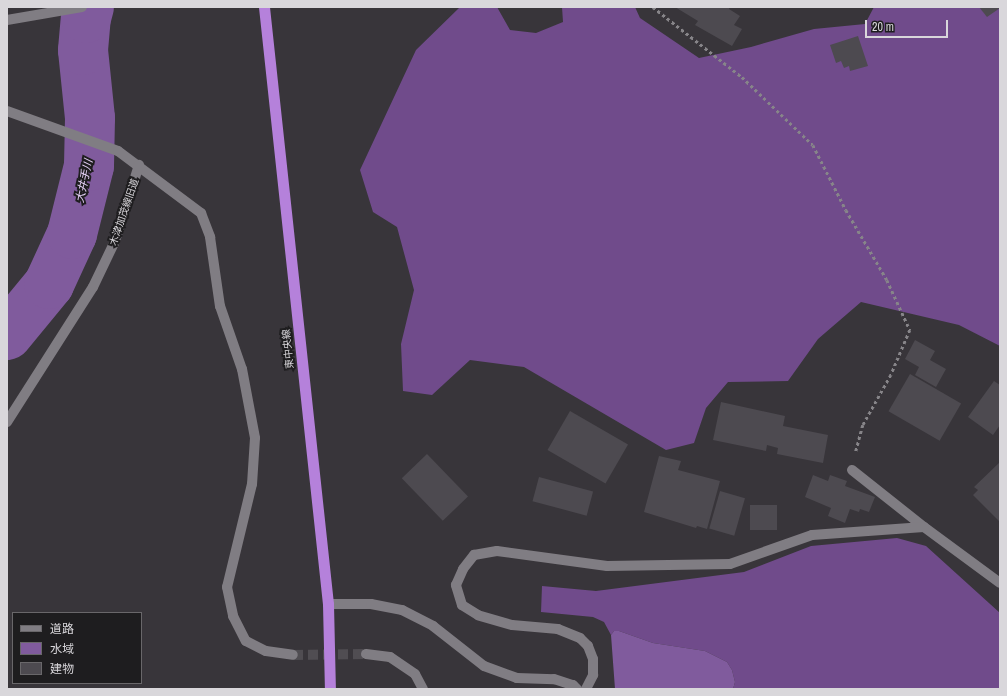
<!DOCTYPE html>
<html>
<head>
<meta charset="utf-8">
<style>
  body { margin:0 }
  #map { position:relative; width:1007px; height:696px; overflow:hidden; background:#38353a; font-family:"Archivo Narrow","Noto Sans JP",sans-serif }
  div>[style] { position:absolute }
  .forest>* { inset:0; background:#704b8b }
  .water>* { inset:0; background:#805b9d }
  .river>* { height:50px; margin:-25px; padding:0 25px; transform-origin:25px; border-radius:25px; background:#805b9d }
  .building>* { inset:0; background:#4d4a50; transform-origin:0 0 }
  .minor-tunnel>* { height:10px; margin-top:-5px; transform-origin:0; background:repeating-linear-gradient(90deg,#504d52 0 10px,transparent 0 15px) }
  .path>* { height:2.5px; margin-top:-1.25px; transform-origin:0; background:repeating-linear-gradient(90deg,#878589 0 3px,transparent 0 6px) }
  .minor>* { height:10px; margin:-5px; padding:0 5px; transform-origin:5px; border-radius:5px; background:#807d83 }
  .tertiary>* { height:10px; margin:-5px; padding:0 5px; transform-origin:5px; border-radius:5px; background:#807d83 }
  .trunk>* { height:11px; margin:-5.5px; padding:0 5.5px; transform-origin:5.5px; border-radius:5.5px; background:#b581db }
  span { translate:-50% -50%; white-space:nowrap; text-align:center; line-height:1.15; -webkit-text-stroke:4px #1e1d1f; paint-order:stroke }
  .street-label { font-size:10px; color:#d9d7db }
  .water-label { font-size:11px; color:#e6d2f7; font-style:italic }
  .frame { position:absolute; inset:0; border:8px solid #d9d7db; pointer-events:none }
  .legend { position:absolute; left:12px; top:612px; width:130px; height:72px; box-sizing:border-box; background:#1e1d1f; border:1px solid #69676a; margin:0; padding:5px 7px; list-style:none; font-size:12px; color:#d9d7db }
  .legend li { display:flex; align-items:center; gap:8px; height:20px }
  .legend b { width:20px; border:1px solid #69676a }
  .scale { position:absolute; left:865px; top:20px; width:83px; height:18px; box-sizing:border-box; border:2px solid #d9d7db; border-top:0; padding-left:5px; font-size:12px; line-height:14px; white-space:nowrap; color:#d9d7db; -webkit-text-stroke:3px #1e1d1f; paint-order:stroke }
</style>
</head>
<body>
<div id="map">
  <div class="forest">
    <i style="clip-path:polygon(462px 7px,497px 7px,510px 30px,536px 33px,563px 22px,562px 7px,635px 7px,640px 18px,699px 58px,751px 47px,814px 29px,865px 24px,874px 7px,1000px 7px,1000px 346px,959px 325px,861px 302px,818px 339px,788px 381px,728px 382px,706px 408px,694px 443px,666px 450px,524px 367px,470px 360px,432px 395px,403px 391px,401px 344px,414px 290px,397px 227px,373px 212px,360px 170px,416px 50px,459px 8px)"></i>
    <i style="clip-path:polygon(897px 538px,926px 546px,1000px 613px,1000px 689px,733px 689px,735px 682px,732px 670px,727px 662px,705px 651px,653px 643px,619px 631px,614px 631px,611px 635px,604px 622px,593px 617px,541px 612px,542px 586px,596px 591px,744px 572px,811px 546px)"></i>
  </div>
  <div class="water">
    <i style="clip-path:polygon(614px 631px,619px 631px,653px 643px,705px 651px,727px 662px,732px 670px,735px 682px,733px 689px,615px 689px,611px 635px)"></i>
  </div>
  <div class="river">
    <i style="left:7px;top:335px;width:66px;rotate:-50.5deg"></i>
    <i style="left:49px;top:284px;width:55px;rotate:-65.3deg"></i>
    <i style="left:72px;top:234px;width:70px;rotate:-76deg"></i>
    <i style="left:89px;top:166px;width:48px;rotate:-88.8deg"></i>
    <i style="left:90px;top:118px;width:68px;rotate:-95.9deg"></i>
    <i style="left:83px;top:50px;width:32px;rotate:-85deg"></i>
    <i style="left:86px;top:18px;width:11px;rotate:-75deg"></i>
  </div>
  <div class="building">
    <i style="clip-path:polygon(675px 7px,730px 7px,729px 9px,740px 16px,734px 25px,742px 29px,732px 46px,695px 25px,698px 21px)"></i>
    <i style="clip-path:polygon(979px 7px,1000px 7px,1000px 8px,987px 17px)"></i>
    <i style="clip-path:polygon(858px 36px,868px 66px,850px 71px,849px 66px,844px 68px,841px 61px,836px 63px,830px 45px)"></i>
    <i style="clip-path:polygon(915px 340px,935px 351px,930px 360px,946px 369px,936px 387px,915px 375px,919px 367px,905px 359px)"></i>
    <i style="left:910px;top:374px;width:59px;height:43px;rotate:30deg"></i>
    <i style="clip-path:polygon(994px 381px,1000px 385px,1000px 425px,993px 435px,968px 417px)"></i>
    <i style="clip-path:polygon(721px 402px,785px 416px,783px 426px,828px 435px,823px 463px,777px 454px,778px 448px,767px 445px,766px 451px,713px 440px)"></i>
    <i style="left:570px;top:411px;width:67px;height:45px;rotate:30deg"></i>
    <i style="left:427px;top:454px;width:59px;height:35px;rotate:46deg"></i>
    <i style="clip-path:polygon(659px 456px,681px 461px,678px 470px,720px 481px,707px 529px,697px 526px,696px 528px,644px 512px)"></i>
    <i style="clip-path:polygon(1000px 462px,1000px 522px,973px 495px,978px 490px,974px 487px)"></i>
    <i style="clip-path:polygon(813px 475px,828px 481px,830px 475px,847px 481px,845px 486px,875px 497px,869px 512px,860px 509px,859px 512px,850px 509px,845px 523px,828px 516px,831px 508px,805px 497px)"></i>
    <i style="left:539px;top:477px;width:56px;height:25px;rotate:15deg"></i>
    <i style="left:720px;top:491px;width:26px;height:39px;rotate:16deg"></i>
    <i style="left:750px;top:505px;width:27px;height:25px"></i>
  </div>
  <div class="minor-tunnel">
    <i style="left:293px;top:655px;width:73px;rotate:-0.8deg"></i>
  </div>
  <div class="path">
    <i style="left:653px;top:7px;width:113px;rotate:38.2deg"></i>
    <i style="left:742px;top:77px;width:98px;rotate:43.8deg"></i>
    <i style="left:813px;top:145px;width:73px;rotate:63.1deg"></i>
    <i style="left:846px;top:210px;width:81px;rotate:59.6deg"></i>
    <i style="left:887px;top:280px;width:55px;rotate:65.3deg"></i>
    <i style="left:910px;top:330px;width:49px;rotate:112.9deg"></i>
    <i style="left:891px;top:375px;width:57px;rotate:119.2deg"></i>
    <i style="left:863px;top:425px;width:28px;rotate:105deg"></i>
  </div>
  <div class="minor">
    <i style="left:7px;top:111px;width:118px;rotate:19.8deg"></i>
    <i style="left:118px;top:151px;width:104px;rotate:36.8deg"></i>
    <i style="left:201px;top:213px;width:26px;rotate:69deg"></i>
    <i style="left:210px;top:237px;width:70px;rotate:81.8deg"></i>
    <i style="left:220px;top:306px;width:67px;rotate:70.8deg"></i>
    <i style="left:242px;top:369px;width:70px;rotate:79.3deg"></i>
    <i style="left:255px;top:438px;width:46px;rotate:93.7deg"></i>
    <i style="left:252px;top:484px;width:106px;rotate:103.6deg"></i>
    <i style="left:227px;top:587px;width:30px;rotate:78deg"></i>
    <i style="left:233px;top:616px;width:28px;rotate:63deg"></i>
    <i style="left:246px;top:641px;width:22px;rotate:27deg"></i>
    <i style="left:266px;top:651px;width:27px;rotate:8deg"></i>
    <i style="left:7px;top:422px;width:160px;rotate:-57.5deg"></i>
    <i style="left:93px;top:287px;width:51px;rotate:-64.4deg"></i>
    <i style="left:115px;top:241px;width:80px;rotate:-72.5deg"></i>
    <i style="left:852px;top:470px;width:92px;rotate:38.4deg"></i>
    <i style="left:924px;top:527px;width:94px;rotate:36.4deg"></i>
    <i style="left:328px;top:604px;width:43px"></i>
    <i style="left:371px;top:604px;width:32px;rotate:11deg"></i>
    <i style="left:402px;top:610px;width:35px;rotate:27deg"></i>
    <i style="left:433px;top:626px;width:65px;rotate:38.1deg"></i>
    <i style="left:484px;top:666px;width:35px;rotate:20deg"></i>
    <i style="left:517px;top:678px;width:37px;rotate:2deg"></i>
    <i style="left:554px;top:679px;width:20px;rotate:18deg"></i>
    <i style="left:573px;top:685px;width:6px;rotate:45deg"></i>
    <i style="left:366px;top:654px;width:24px;rotate:7deg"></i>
    <i style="left:390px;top:657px;width:30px;rotate:34deg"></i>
    <i style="left:415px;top:674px;width:17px;rotate:62deg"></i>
    <i style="left:586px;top:689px;width:16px;rotate:-63deg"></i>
    <i style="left:593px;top:675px;width:16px;rotate:-90deg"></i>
    <i style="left:593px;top:659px;width:14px;rotate:-111deg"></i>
    <i style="left:588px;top:646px;width:11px;rotate:-135deg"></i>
    <i style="left:580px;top:638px;width:24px;rotate:-158deg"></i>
    <i style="left:558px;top:629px;width:46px;rotate:-175deg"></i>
    <i style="left:512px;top:625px;width:35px;rotate:-164deg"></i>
    <i style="left:478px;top:615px;width:19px;rotate:-148deg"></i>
    <i style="left:462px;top:605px;width:21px;rotate:-107deg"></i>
    <i style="left:456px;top:585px;width:17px;rotate:-66deg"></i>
    <i style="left:463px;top:569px;width:18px;rotate:-52deg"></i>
    <i style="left:474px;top:555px;width:23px;rotate:-10deg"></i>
    <i style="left:497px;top:551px;width:111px;rotate:7.8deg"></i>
    <i style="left:607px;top:566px;width:123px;rotate:-0.9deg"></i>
    <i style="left:730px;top:564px;width:87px;rotate:-19.5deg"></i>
    <i style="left:812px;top:535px;width:112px;rotate:-4.1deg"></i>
  </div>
  <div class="tertiary">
    <i style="left:7px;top:20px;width:76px;rotate:-9.8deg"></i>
  </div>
  <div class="trunk">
    <i style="left:264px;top:7px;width:600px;rotate:83.88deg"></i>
    <i style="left:328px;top:604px;width:85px;rotate:88.7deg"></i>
  </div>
  <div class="street-label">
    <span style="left:124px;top:212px;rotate:-71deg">木津加茂線旧道</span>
    <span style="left:288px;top:349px;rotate:-96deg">東中央線</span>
  </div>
  <div class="water-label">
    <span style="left:84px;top:181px;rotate:-78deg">大井手川</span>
  </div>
  <div class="frame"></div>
  <ul class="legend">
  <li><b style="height:5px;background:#807d83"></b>道路</li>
  <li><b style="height:11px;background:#805b9d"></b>水域</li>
  <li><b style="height:11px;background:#4d4a50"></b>建物</li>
  </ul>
  <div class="scale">20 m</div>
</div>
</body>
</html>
